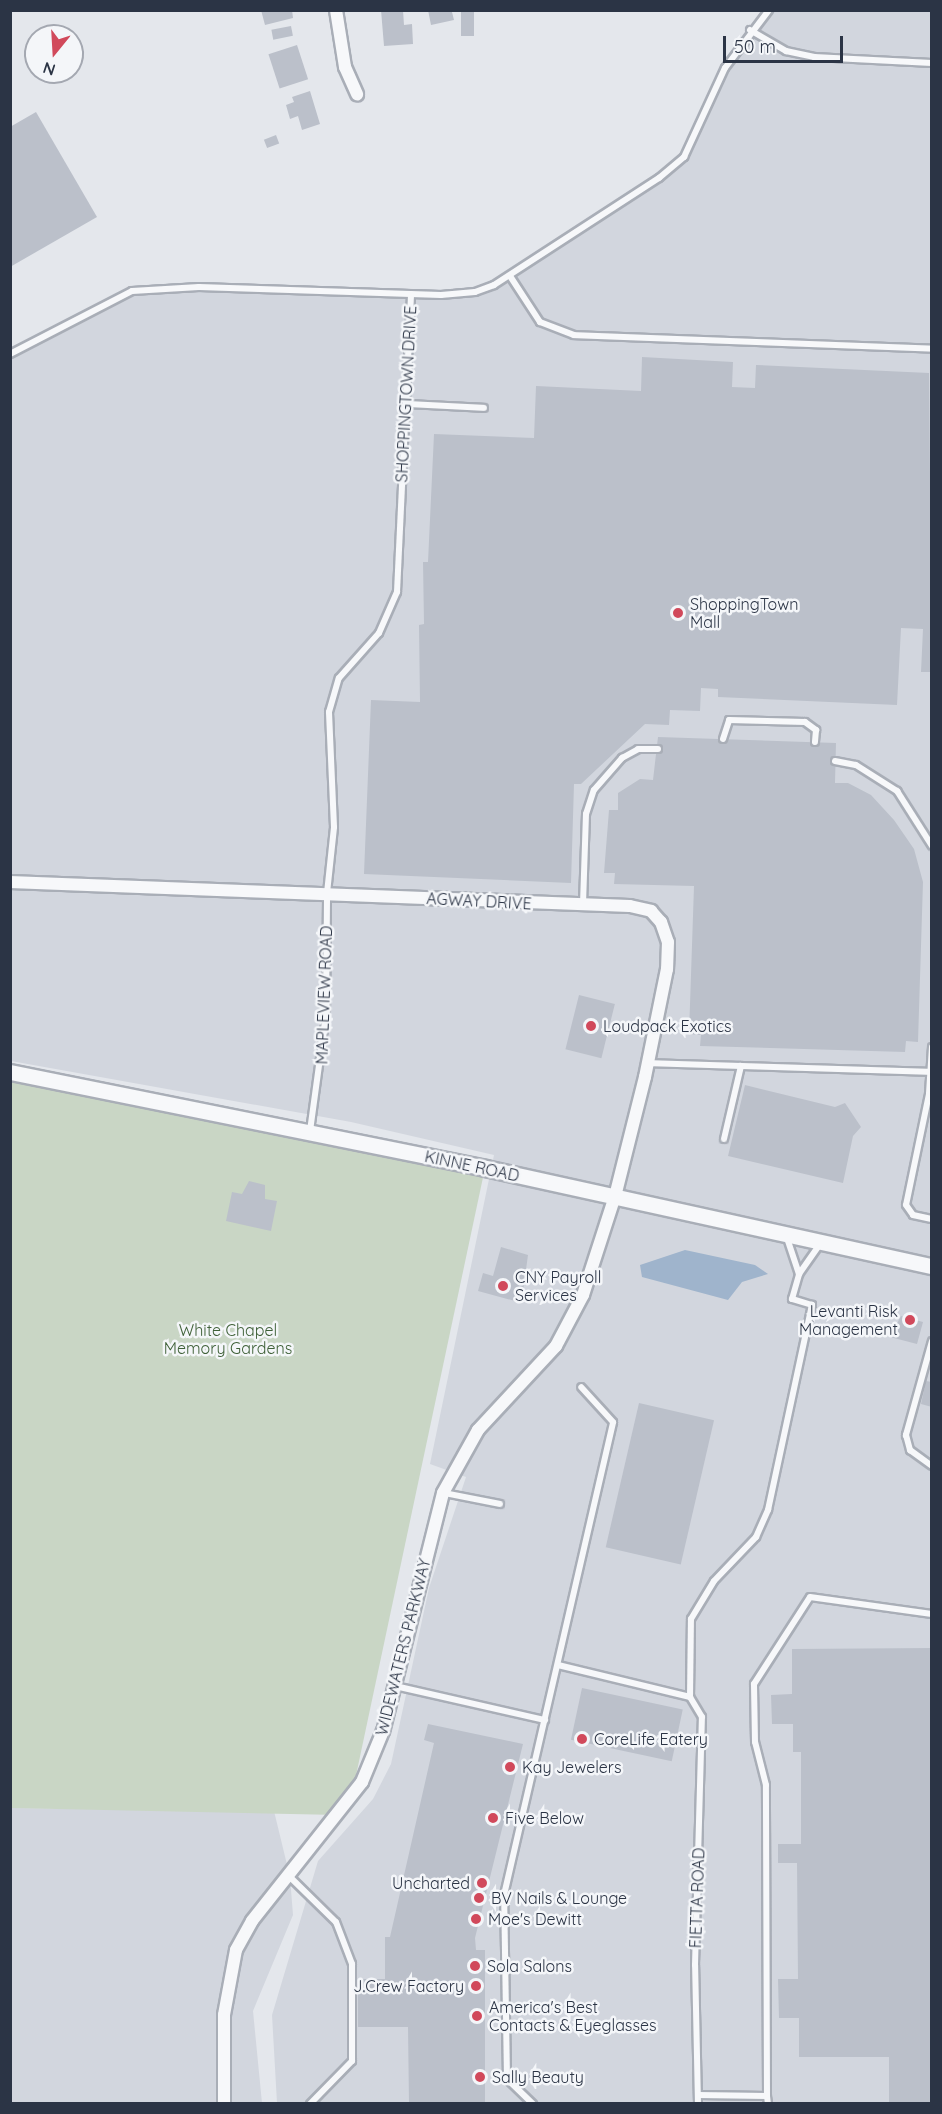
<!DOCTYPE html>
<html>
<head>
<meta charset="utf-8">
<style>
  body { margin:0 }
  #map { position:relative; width:942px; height:2114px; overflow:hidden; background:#e4e7ec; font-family:Quicksand,sans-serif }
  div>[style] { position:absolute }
  .built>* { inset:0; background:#d2d6de }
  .green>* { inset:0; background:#c9d6c5 }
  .water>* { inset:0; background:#9fb4cc }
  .building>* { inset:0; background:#bbc0ca; transform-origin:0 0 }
  .roads { filter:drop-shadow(2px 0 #a9aeb7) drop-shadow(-2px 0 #a9aeb7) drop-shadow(0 2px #a9aeb7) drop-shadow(0 -2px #a9aeb7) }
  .service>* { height:6px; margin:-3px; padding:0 3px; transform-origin:3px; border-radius:3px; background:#f7f8fa }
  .minor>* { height:12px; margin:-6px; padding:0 6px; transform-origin:6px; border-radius:6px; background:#f7f8fa }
  .tertiary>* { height:15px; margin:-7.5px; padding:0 7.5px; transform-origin:7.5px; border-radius:7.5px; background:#f7f8fa }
  .dots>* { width:16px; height:16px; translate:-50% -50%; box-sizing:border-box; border:3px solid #f4f6f9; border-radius:50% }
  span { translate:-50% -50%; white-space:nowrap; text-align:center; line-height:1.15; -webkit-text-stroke:5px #f4f6f9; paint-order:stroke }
  .street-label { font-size:16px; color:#2b3445 }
  .poi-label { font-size:16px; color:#2b3445 }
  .left { translate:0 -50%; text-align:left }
  .right { translate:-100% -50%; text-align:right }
  .park-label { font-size:16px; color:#3f6138 }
  .frame { position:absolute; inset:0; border:12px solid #2b3445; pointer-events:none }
  .north { position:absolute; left:24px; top:24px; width:60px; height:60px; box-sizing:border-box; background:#f4f6f9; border:2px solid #a4a8b1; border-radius:50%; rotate:198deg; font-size:16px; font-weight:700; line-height:24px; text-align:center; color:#2b3445 }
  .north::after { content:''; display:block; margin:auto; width:21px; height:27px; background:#d1495b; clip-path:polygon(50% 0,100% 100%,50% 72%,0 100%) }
  .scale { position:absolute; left:723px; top:36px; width:120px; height:27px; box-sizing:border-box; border:3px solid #2b3445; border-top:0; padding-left:8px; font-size:18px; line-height:21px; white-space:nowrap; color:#2b3445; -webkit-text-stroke:4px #f4f6f9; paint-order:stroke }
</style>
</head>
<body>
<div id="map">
  <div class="built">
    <i style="clip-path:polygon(769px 11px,931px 11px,931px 2103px,277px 2103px,272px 2015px,318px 1861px,373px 1799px,391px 1764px,429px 1588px,466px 1477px,430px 1464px,494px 1155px,351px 1122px,11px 1061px,11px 354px,132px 291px,199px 287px,441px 295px,475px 292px,494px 285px,659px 178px,684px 157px,725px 68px)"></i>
    <i style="clip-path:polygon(11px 1808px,274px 1811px,290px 1877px,293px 1915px,253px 2011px,262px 2103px,11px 2104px)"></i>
  </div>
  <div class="green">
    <i style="clip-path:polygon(11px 1072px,485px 1168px,351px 1799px,339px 1815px,11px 1808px)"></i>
  </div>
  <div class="water">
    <i style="clip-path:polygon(685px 1250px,755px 1265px,768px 1274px,742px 1282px,728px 1300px,642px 1277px,640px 1265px)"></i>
  </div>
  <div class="building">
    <i style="clip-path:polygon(261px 10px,292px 10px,293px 18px,265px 25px)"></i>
    <i style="clip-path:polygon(381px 10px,403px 10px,404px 25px,412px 24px,413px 44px,384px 46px)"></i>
    <i style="clip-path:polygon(428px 10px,456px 10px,457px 12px,452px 12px,454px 20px,431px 25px)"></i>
    <i style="left:461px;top:10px;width:13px;height:26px"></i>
    <i style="left:291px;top:26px;width:10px;height:20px;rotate:79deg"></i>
    <i style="left:297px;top:45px;width:36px;height:30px;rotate:72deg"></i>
    <i style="clip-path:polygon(310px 91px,320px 124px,302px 130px,298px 116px,290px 119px,286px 105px,294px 102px,292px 97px)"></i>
    <i style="clip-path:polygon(36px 112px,97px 217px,10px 267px,10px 127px)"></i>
    <i style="left:276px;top:135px;width:9px;height:13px;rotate:69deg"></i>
    <i style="clip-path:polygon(642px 357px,733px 362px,732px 387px,755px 388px,756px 365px,929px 373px,932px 672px,921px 672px,923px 629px,901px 628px,897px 705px,718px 697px,718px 689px,701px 688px,700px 711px,670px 710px,669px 725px,645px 724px,581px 784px,574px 784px,571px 883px,364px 874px,371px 700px,420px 702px,419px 625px,424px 624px,423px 562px,428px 562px,434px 434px,534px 438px,536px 386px,641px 391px)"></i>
    <i style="clip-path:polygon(658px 737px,836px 743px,835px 783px,848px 783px,871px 795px,894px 820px,914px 849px,923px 882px,918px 1042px,906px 1041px,905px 1052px,700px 1046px,701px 1035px,689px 1034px,694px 886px,614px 884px,615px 873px,604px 873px,609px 810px,618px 810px,618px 793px,640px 779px,653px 780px)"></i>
    <i style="left:579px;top:995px;width:37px;height:56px;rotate:14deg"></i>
    <i style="clip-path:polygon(745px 1085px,835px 1107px,845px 1103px,861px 1127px,853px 1136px,843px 1183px,728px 1156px)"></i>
    <i style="clip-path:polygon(249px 1181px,265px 1185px,265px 1199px,277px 1201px,271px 1231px,226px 1221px,232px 1192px,242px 1194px)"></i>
    <i style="clip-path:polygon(501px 1247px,528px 1255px,523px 1292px,518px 1290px,515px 1301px,478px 1291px,483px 1273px,493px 1276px)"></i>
    <i style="clip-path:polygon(901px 1316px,923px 1322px,917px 1344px,890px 1337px)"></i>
    <i style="clip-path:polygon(926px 1381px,932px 1382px,932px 1407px,921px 1404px)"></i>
    <i style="left:639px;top:1403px;width:77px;height:148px;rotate:13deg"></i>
    <i style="clip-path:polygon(932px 1648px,932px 2104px,889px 2104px,889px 2057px,799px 2057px,799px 2018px,779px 2018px,778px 1979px,798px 1979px,797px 1863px,778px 1863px,778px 1844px,801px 1844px,801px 1752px,793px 1752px,793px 1724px,772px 1724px,771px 1695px,792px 1694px,792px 1649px)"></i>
    <i style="left:582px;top:1688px;width:103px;height:53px;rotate:12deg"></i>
    <i style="clip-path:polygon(428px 1724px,523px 1744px,475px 1938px,476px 1950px,485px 1950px,485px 2104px,409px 2104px,408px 2027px,358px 2027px,358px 1979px,385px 1979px,385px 1937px,390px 1937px,434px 1743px,424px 1740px)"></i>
  </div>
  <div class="roads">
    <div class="service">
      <i style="left:750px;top:30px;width:42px;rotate:30.3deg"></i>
      <i style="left:786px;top:51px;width:29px;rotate:12deg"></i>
      <i style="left:814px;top:57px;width:118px;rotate:2.9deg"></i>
      <i style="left:510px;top:276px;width:55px;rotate:56.9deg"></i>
      <i style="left:540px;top:322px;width:36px;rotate:21deg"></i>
      <i style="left:574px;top:335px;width:358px;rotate:2.2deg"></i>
      <i style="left:10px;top:354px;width:137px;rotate:-27.3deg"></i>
      <i style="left:132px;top:291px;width:67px;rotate:-3.4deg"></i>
      <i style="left:199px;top:287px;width:242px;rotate:1.9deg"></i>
      <i style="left:441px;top:295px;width:34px;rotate:-5deg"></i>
      <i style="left:475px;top:292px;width:20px;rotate:-20deg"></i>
      <i style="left:494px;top:285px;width:197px;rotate:-33deg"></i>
      <i style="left:659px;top:178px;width:33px;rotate:-40deg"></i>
      <i style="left:684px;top:157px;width:98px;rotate:-65.3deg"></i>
      <i style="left:725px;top:68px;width:73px;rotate:-52.8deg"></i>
      <i style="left:406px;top:404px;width:78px;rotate:2.9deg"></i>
      <i style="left:723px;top:739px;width:20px;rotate:-72deg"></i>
      <i style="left:729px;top:720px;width:76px;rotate:1.5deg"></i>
      <i style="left:805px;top:722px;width:14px;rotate:36deg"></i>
      <i style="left:816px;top:730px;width:12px;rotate:95deg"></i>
      <i style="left:835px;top:761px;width:21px;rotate:11deg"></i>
      <i style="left:856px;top:765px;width:49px;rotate:32.4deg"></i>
      <i style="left:897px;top:791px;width:65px;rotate:57.5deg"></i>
      <i style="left:583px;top:904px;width:90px;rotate:-88.1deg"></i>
      <i style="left:586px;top:814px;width:25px;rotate:-72deg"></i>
      <i style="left:594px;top:790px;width:43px;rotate:-48.8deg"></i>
      <i style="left:622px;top:758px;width:18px;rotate:-29deg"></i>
      <i style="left:638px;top:749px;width:20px"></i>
      <i style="left:932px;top:1047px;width:47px;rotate:93.7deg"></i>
      <i style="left:929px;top:1094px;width:113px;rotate:101.7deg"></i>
      <i style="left:906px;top:1205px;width:12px;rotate:55deg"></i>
      <i style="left:913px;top:1215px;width:19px;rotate:12deg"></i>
      <i style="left:648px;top:1063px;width:284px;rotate:1.8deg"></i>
      <i style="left:310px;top:1131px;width:118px;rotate:-82.2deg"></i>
      <i style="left:326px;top:1014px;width:121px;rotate:-89.5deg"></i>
      <i style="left:327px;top:893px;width:66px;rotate:-83.9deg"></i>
      <i style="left:334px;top:827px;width:115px;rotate:-92.5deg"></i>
      <i style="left:329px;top:712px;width:35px;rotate:-74deg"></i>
      <i style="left:339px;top:678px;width:60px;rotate:-48.4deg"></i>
      <i style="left:379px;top:633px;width:45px;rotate:-66.3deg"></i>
      <i style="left:397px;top:592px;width:298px;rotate:-87.3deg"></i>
      <i style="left:724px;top:1139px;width:75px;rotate:-76.9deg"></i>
      <i style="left:786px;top:1235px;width:41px;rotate:71.6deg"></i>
      <i style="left:932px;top:1341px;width:98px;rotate:105.5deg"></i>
      <i style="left:906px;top:1435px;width:16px;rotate:75deg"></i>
      <i style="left:910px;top:1450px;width:27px;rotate:36deg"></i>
      <i style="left:444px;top:1493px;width:57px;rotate:11.1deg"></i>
      <i style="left:558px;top:1665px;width:136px;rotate:13.6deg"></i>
      <i style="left:395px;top:1686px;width:154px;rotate:12.8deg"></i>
      <i style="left:290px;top:1877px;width:64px;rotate:44.4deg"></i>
      <i style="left:336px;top:1922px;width:45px;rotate:69.1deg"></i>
      <i style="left:352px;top:1964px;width:97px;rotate:90deg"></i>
      <i style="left:352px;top:2061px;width:60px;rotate:134.3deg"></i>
      <i style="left:698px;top:2095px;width:69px;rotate:0.8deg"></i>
      <i style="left:767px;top:2096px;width:8px;rotate:83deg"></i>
      <i style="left:767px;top:2096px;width:311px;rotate:-90.2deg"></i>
      <i style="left:766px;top:1785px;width:44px;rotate:-104.3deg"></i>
      <i style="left:755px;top:1742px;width:58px;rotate:-91deg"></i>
      <i style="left:754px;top:1684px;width:103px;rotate:-57.2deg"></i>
      <i style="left:810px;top:1597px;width:123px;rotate:7.9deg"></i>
      <i style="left:533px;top:2104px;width:36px;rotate:-136deg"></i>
      <i style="left:507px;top:2079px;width:184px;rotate:-90.9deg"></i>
      <i style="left:504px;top:1895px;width:485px;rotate:-77deg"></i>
      <i style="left:613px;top:1422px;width:47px;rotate:-132.4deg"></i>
      <i style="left:698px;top:2104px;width:139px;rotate:-91.2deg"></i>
      <i style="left:695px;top:1965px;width:248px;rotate:-88.4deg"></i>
      <i style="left:702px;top:1717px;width:23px;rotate:-121deg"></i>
      <i style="left:690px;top:1697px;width:78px;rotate:-89.3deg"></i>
      <i style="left:691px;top:1619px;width:44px;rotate:-58.8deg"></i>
      <i style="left:714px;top:1581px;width:61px;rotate:-46.3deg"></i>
      <i style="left:756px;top:1537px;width:30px;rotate:-66deg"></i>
      <i style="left:768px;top:1510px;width:210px;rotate:-77.9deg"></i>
      <i style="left:812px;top:1305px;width:21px;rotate:-163deg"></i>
      <i style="left:792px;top:1299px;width:26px;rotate:-74deg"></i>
      <i style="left:799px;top:1274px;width:37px;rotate:-55deg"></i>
    </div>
    <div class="minor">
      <i style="left:336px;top:10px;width:58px;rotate:81deg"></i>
      <i style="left:345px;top:67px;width:30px;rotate:66deg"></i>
      <i style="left:10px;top:882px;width:620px;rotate:2.22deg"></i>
      <i style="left:630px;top:906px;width:22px;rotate:13deg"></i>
      <i style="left:651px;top:911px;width:15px;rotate:48deg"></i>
      <i style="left:661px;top:922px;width:21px;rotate:71deg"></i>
      <i style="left:668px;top:942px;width:27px;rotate:92deg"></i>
      <i style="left:667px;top:969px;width:110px;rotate:101.5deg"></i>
      <i style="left:645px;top:1077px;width:123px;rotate:104.1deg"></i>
      <i style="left:615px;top:1196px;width:104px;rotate:107.9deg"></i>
      <i style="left:583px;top:1295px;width:58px;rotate:117.9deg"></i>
      <i style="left:556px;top:1346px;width:115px;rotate:132.9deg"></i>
      <i style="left:478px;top:1430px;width:72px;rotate:119.1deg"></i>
      <i style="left:443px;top:1493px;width:245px;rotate:104.1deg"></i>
      <i style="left:383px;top:1731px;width:55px;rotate:112.4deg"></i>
      <i style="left:362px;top:1782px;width:177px;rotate:128.4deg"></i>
      <i style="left:252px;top:1921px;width:33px;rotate:119deg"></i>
      <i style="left:236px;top:1950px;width:66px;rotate:100.5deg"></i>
      <i style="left:224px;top:2015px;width:89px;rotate:90deg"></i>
    </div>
    <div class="tertiary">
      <i style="left:10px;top:1072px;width:485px;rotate:11.4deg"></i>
      <i style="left:485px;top:1168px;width:458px;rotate:12.4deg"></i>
    </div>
  </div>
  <div class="dots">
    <i style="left:678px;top:613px;background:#d1495b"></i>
    <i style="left:591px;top:1026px;background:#d1495b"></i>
    <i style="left:503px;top:1286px;background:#d1495b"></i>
    <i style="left:910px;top:1320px;background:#d1495b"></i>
    <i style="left:582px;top:1739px;background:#d1495b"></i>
    <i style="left:510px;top:1767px;background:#d1495b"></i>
    <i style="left:493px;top:1818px;background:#d1495b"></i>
    <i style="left:482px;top:1883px;background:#d1495b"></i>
    <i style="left:479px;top:1898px;background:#d1495b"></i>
    <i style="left:476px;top:1919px;background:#d1495b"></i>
    <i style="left:475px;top:1966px;background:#d1495b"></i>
    <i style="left:476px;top:1986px;background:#d1495b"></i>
    <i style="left:477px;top:2016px;background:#d1495b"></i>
    <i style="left:480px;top:2077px;background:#d1495b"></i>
  </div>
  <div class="street-label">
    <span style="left:406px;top:394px;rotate:-87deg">SHOPPINGTOWN DRIVE</span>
    <span style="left:479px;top:901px;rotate:3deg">AGWAY DRIVE</span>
    <span style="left:324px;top:995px;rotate:-88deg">MAPLEVIEW ROAD</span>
    <span style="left:472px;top:1166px;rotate:12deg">KINNE ROAD</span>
    <span style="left:403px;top:1647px;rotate:-76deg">WIDEWATERS PARKWAY</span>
    <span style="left:697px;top:1898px;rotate:-88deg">FIETTA ROAD</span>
  </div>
  <div class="poi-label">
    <span class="left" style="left:690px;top:613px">ShoppingTown<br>Mall</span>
    <span class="left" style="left:603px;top:1026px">Loudpack Exotics</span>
    <span class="left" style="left:515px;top:1286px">CNY Payroll<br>Services</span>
    <span class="right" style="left:898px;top:1320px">Levanti Risk<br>Management</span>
    <span class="left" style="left:594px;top:1739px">CoreLife Eatery</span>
    <span class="left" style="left:522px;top:1767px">Kay Jewelers</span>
    <span class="left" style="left:505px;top:1818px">Five Below</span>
    <span class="right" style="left:470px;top:1883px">Uncharted</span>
    <span class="left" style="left:491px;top:1898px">BV Nails &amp; Lounge</span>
    <span class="left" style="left:488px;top:1919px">Moe's Dewitt</span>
    <span class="left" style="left:487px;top:1966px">Sola Salons</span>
    <span class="right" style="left:464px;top:1986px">J.Crew Factory</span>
    <span class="left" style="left:489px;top:2016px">America's Best<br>Contacts &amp; Eyeglasses</span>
    <span class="left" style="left:492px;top:2077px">Sally Beauty</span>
  </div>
  <div class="park-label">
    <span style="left:228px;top:1339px">White Chapel<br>Memory Gardens</span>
  </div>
  <div class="frame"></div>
  <div class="north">N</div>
  <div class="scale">50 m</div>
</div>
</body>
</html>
